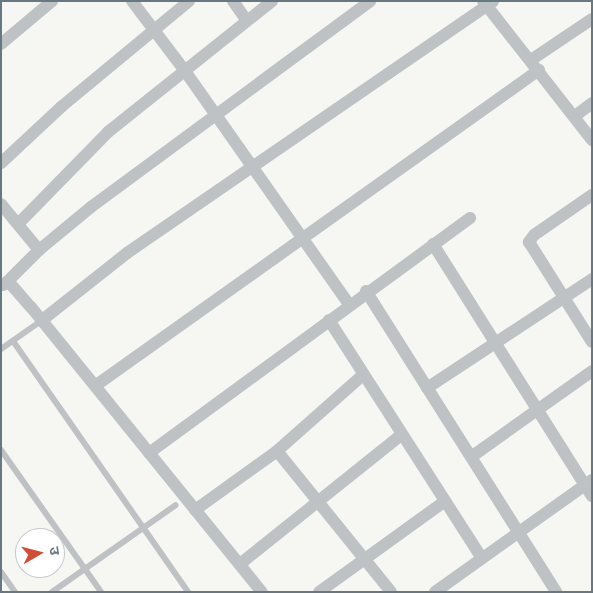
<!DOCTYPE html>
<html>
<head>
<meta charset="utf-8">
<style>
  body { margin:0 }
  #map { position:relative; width:593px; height:593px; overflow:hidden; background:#f6f6f3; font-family:"Fira Sans","Noto Sans Devanagari",sans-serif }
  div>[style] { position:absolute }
  .lane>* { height:6px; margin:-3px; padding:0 3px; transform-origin:3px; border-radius:3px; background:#bec2c5 }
  .street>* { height:12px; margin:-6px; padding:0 6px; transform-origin:6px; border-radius:6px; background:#bec2c5 }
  span { translate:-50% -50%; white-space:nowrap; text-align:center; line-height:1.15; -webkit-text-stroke:5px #fff; paint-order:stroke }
  .frame { position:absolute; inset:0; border:2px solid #687882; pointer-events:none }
  .north { position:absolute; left:15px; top:528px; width:50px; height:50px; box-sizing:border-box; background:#fff; border:1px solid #c3c9cd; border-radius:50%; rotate:82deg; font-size:14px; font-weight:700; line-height:20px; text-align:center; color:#687882 }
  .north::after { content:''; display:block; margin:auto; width:18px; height:22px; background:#d44c36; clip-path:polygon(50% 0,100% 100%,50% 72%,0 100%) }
</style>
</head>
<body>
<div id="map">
  <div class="lane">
    <i style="left:13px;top:341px;width:306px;rotate:55.1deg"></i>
    <i style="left:1px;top:349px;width:49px;rotate:-35deg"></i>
    <i style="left:1px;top:450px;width:174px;rotate:54.8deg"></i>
    <i style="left:1px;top:572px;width:24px;rotate:55deg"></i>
    <i style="left:52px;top:592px;width:151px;rotate:-35.1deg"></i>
  </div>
  <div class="street">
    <i style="left:132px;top:1px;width:88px;rotate:52.9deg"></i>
    <i style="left:185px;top:71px;width:285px;rotate:54.9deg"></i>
    <i style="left:233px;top:1px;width:24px;rotate:55deg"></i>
    <i style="left:483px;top:1px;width:177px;rotate:51.9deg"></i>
    <i style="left:1px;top:44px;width:67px;rotate:-40.1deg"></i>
    <i style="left:531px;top:60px;width:73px;rotate:-33.9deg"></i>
    <i style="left:575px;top:116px;width:21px;rotate:-37deg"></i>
    <i style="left:1px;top:163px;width:82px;rotate:-43deg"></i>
    <i style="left:61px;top:107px;width:166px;rotate:-39.6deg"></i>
    <i style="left:592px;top:195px;width:70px;rotate:145.4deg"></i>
    <i style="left:534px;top:235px;width:9px;rotate:126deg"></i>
    <i style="left:529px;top:242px;width:118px;rotate:57.8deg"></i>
    <i style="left:1px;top:204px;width:60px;rotate:50.4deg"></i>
    <i style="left:18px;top:224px;width:129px;rotate:-45.6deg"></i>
    <i style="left:108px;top:132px;width:210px;rotate:-38.6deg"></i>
    <i style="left:433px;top:244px;width:298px;rotate:57.8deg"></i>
    <i style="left:8px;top:281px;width:44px;rotate:-45deg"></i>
    <i style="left:39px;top:250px;width:67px;rotate:-39.6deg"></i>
    <i style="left:91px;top:207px;width:347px;rotate:-36.4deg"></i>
    <i style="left:3px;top:285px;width:6px;rotate:-39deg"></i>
    <i style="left:8px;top:281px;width:35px;rotate:49deg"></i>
    <i style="left:31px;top:307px;width:367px;rotate:51deg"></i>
    <i style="left:366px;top:291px;width:356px;rotate:57.7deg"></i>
    <i style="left:329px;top:320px;width:283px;rotate:57.3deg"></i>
    <i style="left:41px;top:321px;width:110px;rotate:-38.3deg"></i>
    <i style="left:127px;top:253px;width:444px;rotate:-34.5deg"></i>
    <i style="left:95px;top:386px;width:545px;rotate:-35.44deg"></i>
    <i style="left:427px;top:388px;width:198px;rotate:-33.4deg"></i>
    <i style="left:277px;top:451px;width:181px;rotate:51deg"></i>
    <i style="left:149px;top:453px;width:398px;rotate:-36.2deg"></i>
    <i style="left:471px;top:457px;width:148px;rotate:-35.4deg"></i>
    <i style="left:195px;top:510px;width:101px;rotate:-35.7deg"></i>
    <i style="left:277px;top:451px;width:115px;rotate:-41.5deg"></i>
    <i style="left:240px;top:564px;width:206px;rotate:-38.7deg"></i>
    <i style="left:319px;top:592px;width:155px;rotate:-35.8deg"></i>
    <i style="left:435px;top:592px;width:193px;rotate:-35.5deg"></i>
  </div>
  <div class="frame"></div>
  <div class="north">उ</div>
</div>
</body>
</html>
